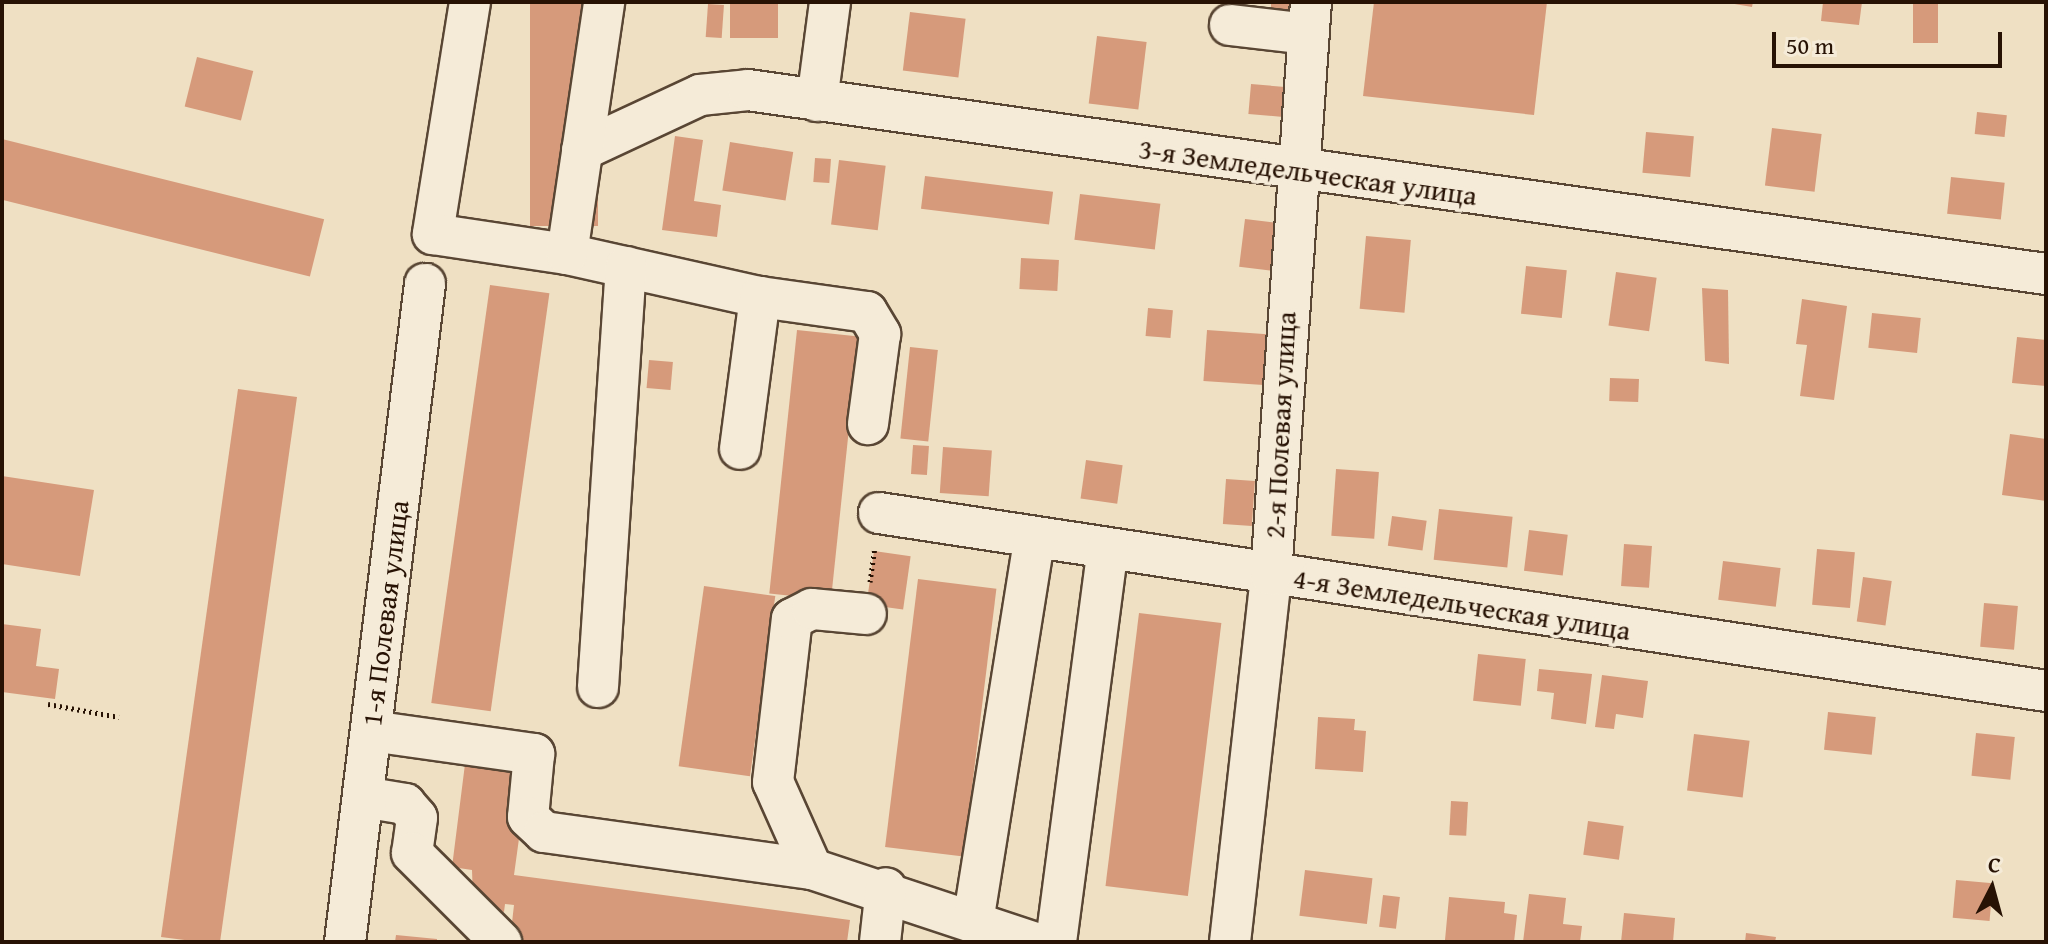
<!DOCTYPE html>
<html>
<head>
<meta charset="utf-8">
<style>
  body { margin:0 }
  #map { position:relative; width:2048px; height:944px; overflow:hidden; background:#efe0c3; font-family:"Gentium Book Plus",serif }
  div>[style] { position:absolute }
  .building>* { inset:0; background:#d69a7b; transform-origin:0 0 }
  .path>* { height:5px; margin-top:-2.5px; transform-origin:0; background:repeating-linear-gradient(90deg,#271204 0 2px,transparent 0 6px) }
  .roads { filter:drop-shadow(2px 0 #594634) drop-shadow(-2px 0 #594634) drop-shadow(0 2px #594634) drop-shadow(0 -2px #594634) }
  .minor>* { height:40px; margin:-20px; padding:0 20px; transform-origin:20px; border-radius:20px; background:#f5ebd8 }
  span { translate:-50% -50%; white-space:nowrap; text-align:center; line-height:1.15; -webkit-text-stroke:7px #f5ebd8; paint-order:stroke }
  .street-label { font-size:28px; color:#271204 }
  .frame { position:absolute; inset:0; border:4px solid #271204; pointer-events:none }
  .north { position:absolute; left:1952px; top:848px; width:80px; height:80px; -webkit-text-stroke:6px #f5ebd8; paint-order:stroke; rotate:6deg; font-size:22px; font-weight:700; line-height:32px; text-align:center; color:#271204 }
  .north::after { content:''; display:block; margin:auto; width:28px; height:36px; background:#271204; clip-path:polygon(50% 0,100% 100%,50% 72%,0 100%) }
  .scale { position:absolute; left:1772px; top:32px; width:230px; height:36px; box-sizing:border-box; border:4px solid #271204; border-top:0; padding-left:10px; font-size:24px; line-height:28px; white-space:nowrap; color:#271204; -webkit-text-stroke:6px #f5ebd8; paint-order:stroke }
</style>
</head>
<body>
<div id="map">
  <div class="building">
    <i style="left:530px;top:2px;width:68px;height:224px"></i>
    <i style="left:730px;top:2px;width:48px;height:36px"></i>
    <i style="clip-path:polygon(1271px 2px,1301px 2px,1300px 15px,1271px 13px)"></i>
    <i style="clip-path:polygon(1374px 2px,1547px 2px,1534px 115px,1363px 96px)"></i>
    <i style="clip-path:polygon(1723px 2px,1753px 2px,1752px 7px)"></i>
    <i style="clip-path:polygon(1823px 2px,1862px 2px,1859px 25px,1821px 21px)"></i>
    <i style="left:1913px;top:2px;width:25px;height:41px"></i>
    <i style="left:708px;top:4px;width:16px;height:33px;rotate:4deg"></i>
    <i style="left:910px;top:12px;width:56px;height:59px;rotate:7deg"></i>
    <i style="left:1097px;top:36px;width:50px;height:68px;rotate:7deg"></i>
    <i style="left:197px;top:57px;width:58px;height:51px;rotate:14deg"></i>
    <i style="left:1251px;top:84px;width:43px;height:30px;rotate:5deg"></i>
    <i style="left:1977px;top:112px;width:30px;height:22px;rotate:6deg"></i>
    <i style="left:1772px;top:128px;width:50px;height:58px;rotate:7deg"></i>
    <i style="left:1646px;top:132px;width:48px;height:41px;rotate:5deg"></i>
    <i style="clip-path:polygon(675px 136px,703px 140px,694px 201px,721px 205px,717px 237px,662px 230px)"></i>
    <i style="left:2px;top:139px;width:332px;height:59px;rotate:14deg"></i>
    <i style="left:730px;top:142px;width:64px;height:49px;rotate:9deg"></i>
    <i style="left:815px;top:158px;width:16px;height:24px;rotate:4deg"></i>
    <i style="left:839px;top:160px;width:47px;height:65px;rotate:7deg"></i>
    <i style="left:925px;top:176px;width:129px;height:33px;rotate:7deg"></i>
    <i style="left:1951px;top:177px;width:54px;height:37px;rotate:6deg"></i>
    <i style="left:1080px;top:194px;width:81px;height:46px;rotate:7deg"></i>
    <i style="left:1245px;top:219px;width:35px;height:48px;rotate:7deg"></i>
    <i style="left:1366px;top:236px;width:45px;height:73px;rotate:5deg"></i>
    <i style="left:1021px;top:258px;width:38px;height:31px;rotate:3deg"></i>
    <i style="left:1526px;top:266px;width:41px;height:48px;rotate:6deg"></i>
    <i style="left:1616px;top:272px;width:41px;height:54px;rotate:8deg"></i>
    <i style="left:490px;top:285px;width:60px;height:422px;rotate:8deg"></i>
    <i style="clip-path:polygon(1702px 288px,1728px 290px,1729px 364px,1705px 361px)"></i>
    <i style="clip-path:polygon(1802px 299px,1847px 306px,1834px 400px,1800px 396px,1807px 345px,1796px 344px)"></i>
    <i style="left:1148px;top:308px;width:25px;height:28px;rotate:5deg"></i>
    <i style="left:1872px;top:313px;width:49px;height:35px;rotate:6deg"></i>
    <i style="left:797px;top:330px;width:62px;height:265px;rotate:6deg"></i>
    <i style="left:1207px;top:330px;width:64px;height:51px;rotate:4deg"></i>
    <i style="clip-path:polygon(2017px 337px,2046px 340px,2046px 386px,2012px 383px)"></i>
    <i style="left:910px;top:347px;width:28px;height:92px;rotate:6deg"></i>
    <i style="left:649px;top:360px;width:24px;height:28px;rotate:5deg"></i>
    <i style="left:1610px;top:378px;width:29px;height:23px;rotate:2deg"></i>
    <i style="clip-path:polygon(238px 389px,297px 397px,220px 942px,200px 942px,161px 937px)"></i>
    <i style="clip-path:polygon(2010px 434px,2046px 439px,2046px 501px,2002px 495px)"></i>
    <i style="left:913px;top:445px;width:16px;height:29px;rotate:4deg"></i>
    <i style="left:943px;top:447px;width:49px;height:46px;rotate:4deg"></i>
    <i style="left:1086px;top:460px;width:37px;height:39px;rotate:8deg"></i>
    <i style="left:1336px;top:469px;width:43px;height:67px;rotate:4deg"></i>
    <i style="clip-path:polygon(2px 476px,94px 490px,80px 576px,2px 564px)"></i>
    <i style="left:1226px;top:479px;width:29px;height:45px;rotate:4deg"></i>
    <i style="left:1439px;top:509px;width:74px;height:51px;rotate:6deg"></i>
    <i style="left:1392px;top:516px;width:35px;height:30px;rotate:8deg"></i>
    <i style="left:1529px;top:530px;width:39px;height:41px;rotate:7deg"></i>
    <i style="left:1624px;top:544px;width:28px;height:42px;rotate:4deg"></i>
    <i style="left:1817px;top:549px;width:38px;height:56px;rotate:5deg"></i>
    <i style="left:874px;top:551px;width:37px;height:54px;rotate:8deg"></i>
    <i style="left:1723px;top:561px;width:58px;height:39px;rotate:7deg"></i>
    <i style="left:1863px;top:577px;width:29px;height:45px;rotate:8deg"></i>
    <i style="left:918px;top:579px;width:79px;height:270px;rotate:7deg"></i>
    <i style="left:704px;top:586px;width:72px;height:182px;rotate:8deg"></i>
    <i style="left:1984px;top:603px;width:34px;height:44px;rotate:5deg"></i>
    <i style="left:1139px;top:613px;width:83px;height:275px;rotate:7deg"></i>
    <i style="clip-path:polygon(2px 624px,41px 629px,36px 666px,59px 669px,55px 699px,2px 692px)"></i>
    <i style="left:1478px;top:654px;width:48px;height:47px;rotate:6deg"></i>
    <i style="clip-path:polygon(1539px 669px,1592px 674px,1586px 724px,1551px 719px,1554px 693px,1537px 691px)"></i>
    <i style="clip-path:polygon(1602px 675px,1648px 681px,1643px 718px,1616px 714px,1614px 729px,1595px 727px)"></i>
    <i style="left:1828px;top:712px;width:48px;height:38px;rotate:6deg"></i>
    <i style="clip-path:polygon(1318px 717px,1355px 719px,1354px 730px,1366px 731px,1363px 772px,1315px 769px)"></i>
    <i style="left:1976px;top:733px;width:39px;height:43px;rotate:6deg"></i>
    <i style="left:1694px;top:734px;width:56px;height:57px;rotate:7deg"></i>
    <i style="clip-path:polygon(465px 764px,528px 773px,514px 875px,850px 920px,847px 942px,510px 940px,514px 905px,505px 904px,504px 912px,473px 900px,472px 870px,452px 867px)"></i>
    <i style="left:1451px;top:801px;width:17px;height:34px;rotate:3deg"></i>
    <i style="left:1588px;top:821px;width:36px;height:34px;rotate:8deg"></i>
    <i style="left:1305px;top:870px;width:68px;height:46px;rotate:7deg"></i>
    <i style="left:1956px;top:880px;width:37px;height:38px;rotate:5deg"></i>
    <i style="clip-path:polygon(1529px 894px,1566px 898px,1563px 924px,1582px 926px,1580px 942px,1523px 942px)"></i>
    <i style="left:1383px;top:895px;width:17px;height:32px;rotate:7deg"></i>
    <i style="clip-path:polygon(1449px 897px,1505px 902px,1504px 913px,1517px 915px,1514px 942px,1445px 940px)"></i>
    <i style="clip-path:polygon(1624px 913px,1675px 918px,1673px 942px,1621px 942px)"></i>
    <i style="clip-path:polygon(1746px 933px,1776px 937px,1775px 942px,1745px 942px)"></i>
    <i style="clip-path:polygon(396px 935px,437px 939px,437px 942px,395px 942px)"></i>
  </div>
  <div class="path">
    <i style="left:870px;top:582px;width:34px;rotate:-82deg"></i>
    <i style="left:48px;top:704px;width:72px;rotate:10.4deg"></i>
  </div>
  <div class="roads">
    <div class="minor">
      <i style="left:470px;top:2px;width:235px;rotate:99.1deg"></i>
      <i style="left:433px;top:234px;width:135px;rotate:8.5deg"></i>
      <i style="left:567px;top:254px;width:198px;rotate:12.6deg"></i>
      <i style="left:760px;top:297px;width:153px;rotate:97.5deg"></i>
      <i style="left:1230px;top:25px;width:79px;rotate:6.6deg"></i>
      <i style="left:817px;top:101px;width:100px;rotate:-82.5deg"></i>
      <i style="left:582px;top:150px;width:130px;rotate:-25deg"></i>
      <i style="left:700px;top:95px;width:48px;rotate:-5.9deg"></i>
      <i style="left:748px;top:90px;width:1311px;rotate:8.07deg"></i>
      <i style="left:567px;top:254px;width:255px;rotate:-81.6deg"></i>
      <i style="left:760px;top:297px;width:108px;rotate:8deg"></i>
      <i style="left:867px;top:312px;width:26px;rotate:59deg"></i>
      <i style="left:880px;top:334px;width:91px;rotate:97.6deg"></i>
      <i style="left:879px;top:513px;width:1180px;rotate:8.67deg"></i>
      <i style="left:598px;top:687px;width:421px;rotate:-86.2deg"></i>
      <i style="left:371px;top:731px;width:165px;rotate:8deg"></i>
      <i style="left:534px;top:754px;width:63px;rotate:95.4deg"></i>
      <i style="left:528px;top:817px;width:22px;rotate:43deg"></i>
      <i style="left:544px;top:832px;width:271px;rotate:7.9deg"></i>
      <i style="left:812px;top:869px;width:233px;rotate:18.3deg"></i>
      <i style="left:363px;top:797px;width:43px;rotate:9.5deg"></i>
      <i style="left:405px;top:804px;width:18px;rotate:49deg"></i>
      <i style="left:417px;top:818px;width:35px;rotate:98deg"></i>
      <i style="left:412px;top:853px;width:126px;rotate:45deg"></i>
      <i style="left:812px;top:869px;width:95px;rotate:-114.1deg"></i>
      <i style="left:773px;top:782px;width:164px;rotate:-83.4deg"></i>
      <i style="left:792px;top:619px;width:22px;rotate:-27deg"></i>
      <i style="left:812px;top:609px;width:54px;rotate:5.3deg"></i>
      <i style="left:973px;top:922px;width:390px;rotate:-80.9deg"></i>
      <i style="left:345px;top:942px;width:663px;rotate:-83.07deg"></i>
      <i style="left:880px;top:942px;width:54px;rotate:-83.7deg"></i>
      <i style="left:1056px;top:942px;width:396px;rotate:-82.5deg"></i>
      <i style="left:1230px;top:942px;width:369px;rotate:-83.6deg"></i>
      <i style="left:1271px;top:575px;width:574px;rotate:-86.01deg"></i>
    </div>
  </div>
  <div class="street-label">
    <span style="left:1308px;top:172px;rotate:8deg">3-я Земледельческая улица</span>
    <span style="left:1280px;top:425px;rotate:-87deg">2-я Полевая улица</span>
    <span style="left:1462px;top:604px;rotate:9deg">4-я Земледельческая улица</span>
    <span style="left:385px;top:613px;rotate:-83deg">1-я Полевая улица</span>
  </div>
  <div class="frame"></div>
  <div class="north">С</div>
  <div class="scale">50 m</div>
</div>
</body>
</html>
